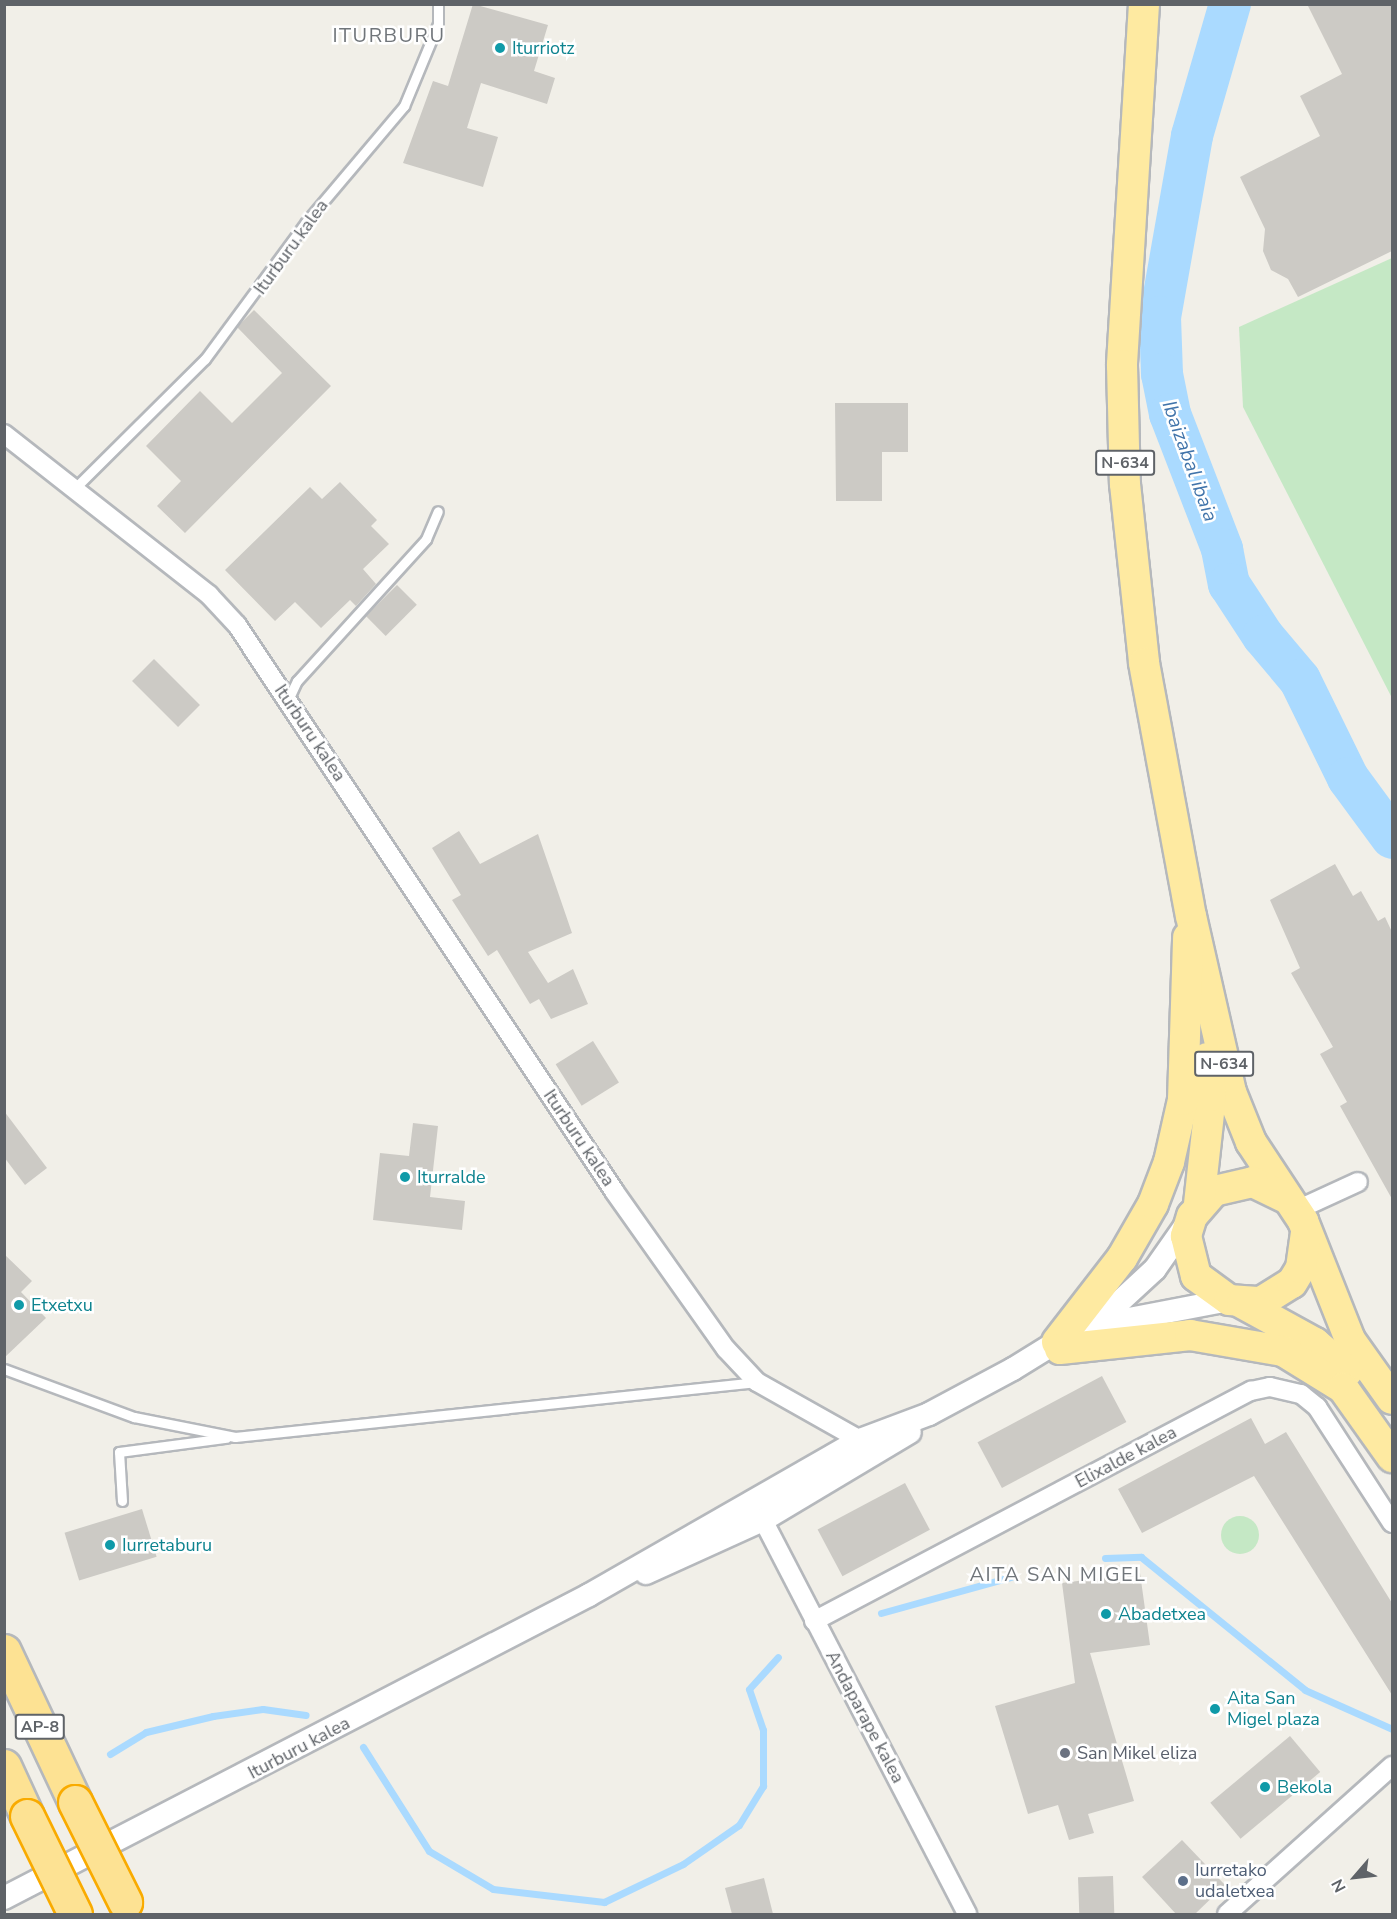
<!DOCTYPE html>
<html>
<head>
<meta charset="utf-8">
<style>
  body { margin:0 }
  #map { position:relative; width:1397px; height:1919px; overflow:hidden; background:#f1efe8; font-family:"Nunito Sans",sans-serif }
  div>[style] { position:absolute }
  .green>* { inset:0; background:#c5e8c5 }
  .round { border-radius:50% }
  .stream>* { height:7px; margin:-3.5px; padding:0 3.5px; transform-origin:3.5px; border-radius:3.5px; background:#aadaff }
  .river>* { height:42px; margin:-21px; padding:0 21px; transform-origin:21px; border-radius:21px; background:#aadaff }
  .building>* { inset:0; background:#cccac5; transform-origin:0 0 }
  .roads { filter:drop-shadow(2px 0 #b5b8bc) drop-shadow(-2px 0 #b5b8bc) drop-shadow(0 2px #b5b8bc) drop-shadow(0 -2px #b5b8bc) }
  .service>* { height:9px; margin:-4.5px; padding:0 4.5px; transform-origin:4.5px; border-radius:4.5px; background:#fff }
  .minor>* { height:18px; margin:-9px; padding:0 9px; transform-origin:9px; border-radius:9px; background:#fff }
  .tertiary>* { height:22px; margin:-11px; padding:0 11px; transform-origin:11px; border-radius:11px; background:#fff }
  .trunk>* { height:30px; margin:-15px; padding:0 15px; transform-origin:15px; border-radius:15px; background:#feeaa1 }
  .motorway>* { height:33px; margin:-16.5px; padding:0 16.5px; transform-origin:16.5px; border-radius:16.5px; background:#fde293 }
  .bridges { filter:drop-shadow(2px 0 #f9ab00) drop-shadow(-2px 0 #f9ab00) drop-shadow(0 2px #f9ab00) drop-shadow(0 -2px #f9ab00) }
  .motorway-bridge>* { height:33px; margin:-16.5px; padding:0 16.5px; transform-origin:16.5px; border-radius:16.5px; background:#fde293 }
  .dots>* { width:16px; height:16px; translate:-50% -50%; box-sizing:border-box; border:3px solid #fff; border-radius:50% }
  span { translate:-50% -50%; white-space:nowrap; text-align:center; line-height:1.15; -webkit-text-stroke:5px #fff; paint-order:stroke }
  .shield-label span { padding:2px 4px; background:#fff; border:2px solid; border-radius:4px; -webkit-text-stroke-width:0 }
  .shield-label { font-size:16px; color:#5f6368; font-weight:700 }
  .culture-label { font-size:18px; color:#0d838f }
  .left { translate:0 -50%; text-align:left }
  .street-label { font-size:18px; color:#5f6368 }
  .worship-label { font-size:18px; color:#5b616d }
  .service-label { font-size:18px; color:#4e5e75 }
  .neighbourhood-label { font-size:20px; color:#70757a; letter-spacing:1.5px }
  .water-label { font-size:20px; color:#4174aa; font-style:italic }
  .frame { position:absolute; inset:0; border:6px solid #5f6368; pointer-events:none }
  .north { position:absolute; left:1325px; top:1847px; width:60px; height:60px; -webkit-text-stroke:4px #fff; paint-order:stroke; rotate:242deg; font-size:16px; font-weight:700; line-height:24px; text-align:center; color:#5f6368 }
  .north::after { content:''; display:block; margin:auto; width:21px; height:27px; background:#5f6368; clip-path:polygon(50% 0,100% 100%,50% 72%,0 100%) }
</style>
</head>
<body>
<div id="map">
  <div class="green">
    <i style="clip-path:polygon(1392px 258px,1392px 698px,1243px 407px,1239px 327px)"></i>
    <i class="round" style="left:1221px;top:1516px;width:38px;height:38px"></i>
  </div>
  <div class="stream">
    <i style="left:1105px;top:1558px;width:36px;rotate:-2deg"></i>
    <i style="left:1141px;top:1557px;width:211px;rotate:39deg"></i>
    <i style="left:1305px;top:1690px;width:95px;rotate:24.1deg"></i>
    <i style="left:881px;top:1613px;width:135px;rotate:-15.5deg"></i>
    <i style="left:363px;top:1747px;width:123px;rotate:57.6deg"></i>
    <i style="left:429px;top:1851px;width:74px;rotate:30.7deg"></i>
    <i style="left:493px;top:1889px;width:112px;rotate:6.7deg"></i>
    <i style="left:604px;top:1902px;width:88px;rotate:-25.7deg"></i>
    <i style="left:683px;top:1864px;width:68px;rotate:-34.9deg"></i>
    <i style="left:739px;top:1825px;width:46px;rotate:-58.4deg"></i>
    <i style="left:763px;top:1786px;width:56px;rotate:-90deg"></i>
    <i style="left:763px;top:1730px;width:43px;rotate:-108.9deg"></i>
    <i style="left:749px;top:1689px;width:43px;rotate:-47.8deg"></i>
    <i style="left:110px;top:1754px;width:42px;rotate:-31.4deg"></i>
    <i style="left:146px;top:1732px;width:69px;rotate:-13.4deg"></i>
    <i style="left:213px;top:1716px;width:50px;rotate:-8deg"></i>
    <i style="left:263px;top:1709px;width:43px;rotate:7.9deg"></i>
  </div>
  <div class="river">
    <i style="left:1230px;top:4px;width:137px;rotate:106.1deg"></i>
    <i style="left:1192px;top:136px;width:184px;rotate:100deg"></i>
    <i style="left:1160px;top:317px;width:57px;rotate:88deg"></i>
    <i style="left:1162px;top:374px;width:41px;rotate:78.7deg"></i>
    <i style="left:1170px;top:414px;width:145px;rotate:68.9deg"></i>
    <i style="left:1222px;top:549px;width:36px;rotate:79deg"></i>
    <i style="left:1229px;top:584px;width:62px;rotate:56.8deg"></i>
    <i style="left:1263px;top:636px;width:57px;rotate:49.9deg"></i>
    <i style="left:1300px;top:680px;width:109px;rotate:63.9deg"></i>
    <i style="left:1348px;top:778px;width:74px;rotate:53.7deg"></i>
  </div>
  <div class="building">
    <i style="clip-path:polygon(473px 4px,548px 25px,534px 71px,555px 78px,547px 104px,481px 83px,467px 128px,498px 137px,483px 187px,403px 163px,433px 81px,448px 86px)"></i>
    <i style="clip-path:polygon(1307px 4px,1392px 4px,1392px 251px,1298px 297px,1288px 279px,1271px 270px,1263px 251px,1265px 229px,1240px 177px,1320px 136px,1300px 96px,1342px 74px)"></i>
    <i style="clip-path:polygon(254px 310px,331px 386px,185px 533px,157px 506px,181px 481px,146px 446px,200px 391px,232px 423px,282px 373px,237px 327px)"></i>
    <i style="clip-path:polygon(835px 403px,908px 403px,908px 452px,882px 452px,882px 501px,836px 501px)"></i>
    <i style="clip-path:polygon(340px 482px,377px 520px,371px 526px,389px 544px,363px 569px,376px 584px,356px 606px,350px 600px,321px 628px,295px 602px,275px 621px,225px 570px,310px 487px,322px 499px)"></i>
    <i style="left:397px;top:585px;width:28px;height:44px;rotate:45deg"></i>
    <i style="left:154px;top:659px;width:65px;height:31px;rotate:45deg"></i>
    <i style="clip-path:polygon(459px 831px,480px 864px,538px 834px,572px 933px,528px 952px,548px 983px,573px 969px,588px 1004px,551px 1019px,539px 999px,530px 1004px,497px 950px,488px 956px,452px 900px,461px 895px,432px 848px)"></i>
    <i style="clip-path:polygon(1335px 864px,1353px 896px,1361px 891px,1378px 921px,1385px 917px,1392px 932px,1392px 1199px,1340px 1106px,1347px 1102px,1320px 1054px,1333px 1047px,1291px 973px,1300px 968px,1270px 900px)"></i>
    <i style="left:593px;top:1041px;width:49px;height:44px;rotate:58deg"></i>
    <i style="clip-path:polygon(4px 1111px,47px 1168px,25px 1185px,4px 1157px)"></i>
    <i style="clip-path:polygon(413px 1123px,438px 1126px,430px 1197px,465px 1201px,462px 1230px,373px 1220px,380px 1153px,409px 1156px)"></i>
    <i style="clip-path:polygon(4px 1254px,32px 1281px,21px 1292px,46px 1318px,4px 1358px)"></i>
    <i style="left:1102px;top:1376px;width:52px;height:141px;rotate:62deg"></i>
    <i style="clip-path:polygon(1251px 1418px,1265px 1444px,1286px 1432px,1392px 1603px,1392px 1695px,1254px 1476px,1142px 1533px,1118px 1489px)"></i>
    <i style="left:905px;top:1483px;width:53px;height:99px;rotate:62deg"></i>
    <i style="left:142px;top:1509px;width:50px;height:81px;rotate:73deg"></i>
    <i style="clip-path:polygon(1140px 1573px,1150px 1645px,1090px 1653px,1134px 1801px,1088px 1814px,1094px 1833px,1069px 1840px,1058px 1805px,1028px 1814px,995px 1706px,1075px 1683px,1062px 1583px)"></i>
    <i style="left:1290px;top:1736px;width:47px;height:104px;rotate:50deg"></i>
    <i style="clip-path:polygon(1182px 1840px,1225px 1885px,1195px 1914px,1176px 1914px,1142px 1877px)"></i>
    <i style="left:1113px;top:1876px;width:38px;height:35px;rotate:88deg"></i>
    <i style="clip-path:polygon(764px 1878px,773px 1914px,732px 1914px,725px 1888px)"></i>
  </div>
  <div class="roads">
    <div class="service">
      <i style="left:75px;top:488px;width:183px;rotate:-44.8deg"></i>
      <i style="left:205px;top:359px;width:170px;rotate:-53.6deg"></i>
      <i style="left:306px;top:222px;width:152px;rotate:-49.8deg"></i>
      <i style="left:404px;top:106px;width:89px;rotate:-67.5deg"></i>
      <i style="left:438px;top:24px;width:20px;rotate:-90deg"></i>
      <i style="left:288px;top:700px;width:21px;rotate:-65deg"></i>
      <i style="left:297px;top:681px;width:192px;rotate:-47.7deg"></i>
      <i style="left:426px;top:539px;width:30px;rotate:-67deg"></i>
      <i style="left:4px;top:1369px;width:139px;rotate:20.3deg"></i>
      <i style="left:134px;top:1417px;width:103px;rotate:11.2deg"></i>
      <i style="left:235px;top:1437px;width:525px;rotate:-6.01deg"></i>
      <i style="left:122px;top:1501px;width:49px;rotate:-93.5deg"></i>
      <i style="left:119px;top:1452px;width:108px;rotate:-7.5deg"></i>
    </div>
    <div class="minor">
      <i style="left:4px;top:434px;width:261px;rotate:38.1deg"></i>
      <i style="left:209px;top:595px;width:41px;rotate:47deg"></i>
      <i style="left:237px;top:625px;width:680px;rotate:56.33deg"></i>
      <i style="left:614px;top:1191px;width:194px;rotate:54.7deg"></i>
      <i style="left:726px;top:1349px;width:45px;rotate:46.8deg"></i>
      <i style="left:757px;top:1382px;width:118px;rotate:29.4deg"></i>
      <i style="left:860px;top:1440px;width:10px;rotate:-6deg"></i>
      <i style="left:1297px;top:1210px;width:67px;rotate:-24.7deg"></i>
      <i style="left:763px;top:1520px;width:444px;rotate:62.6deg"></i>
      <i style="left:814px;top:1621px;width:494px;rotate:-27.8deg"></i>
      <i style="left:1251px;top:1391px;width:19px;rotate:-12deg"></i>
      <i style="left:1270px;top:1387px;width:32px;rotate:13deg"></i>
      <i style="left:1301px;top:1394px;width:21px;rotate:39deg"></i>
      <i style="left:1317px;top:1407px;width:138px;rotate:57.1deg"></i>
      <i style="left:1227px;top:1914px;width:222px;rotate:-41.9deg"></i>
    </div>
    <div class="tertiary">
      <i style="left:1086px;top:1337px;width:47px;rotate:-22.7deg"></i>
      <i style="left:1129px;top:1319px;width:102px;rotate:-10.8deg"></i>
      <i style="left:646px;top:1573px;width:128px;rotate:-24.4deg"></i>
      <i style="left:763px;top:1520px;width:171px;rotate:-30.9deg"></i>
      <i style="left:4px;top:1898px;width:659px;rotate:-27.38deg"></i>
      <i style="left:589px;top:1595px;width:312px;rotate:-29.8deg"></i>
      <i style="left:860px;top:1440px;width:74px;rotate:-20.6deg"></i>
      <i style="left:929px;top:1414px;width:95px;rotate:-28.2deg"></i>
      <i style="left:1013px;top:1369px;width:120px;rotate:-31.7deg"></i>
      <i style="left:1115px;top:1306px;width:54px;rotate:-42.8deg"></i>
      <i style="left:1155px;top:1269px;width:61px;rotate:-55deg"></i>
    </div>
    <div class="trunk">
      <i style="left:1144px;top:4px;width:362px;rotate:93.5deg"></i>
      <i style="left:1122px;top:365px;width:119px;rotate:88.6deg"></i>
      <i style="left:1125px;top:484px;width:180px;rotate:83.9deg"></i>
      <i style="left:1144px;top:663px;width:257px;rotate:79.5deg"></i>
      <i style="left:1191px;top:916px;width:180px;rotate:77.2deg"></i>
      <i style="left:1231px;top:1092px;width:54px;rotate:68.2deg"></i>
      <i style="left:1251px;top:1142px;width:95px;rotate:56.6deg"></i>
      <i style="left:1303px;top:1221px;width:128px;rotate:68.4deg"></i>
      <i style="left:1350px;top:1340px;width:72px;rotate:54.6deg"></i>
      <i style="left:1288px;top:1199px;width:39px;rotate:-154deg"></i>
      <i style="left:1253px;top:1182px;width:40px;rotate:167deg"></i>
      <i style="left:1214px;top:1191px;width:33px;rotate:131deg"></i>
      <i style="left:1192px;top:1216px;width:21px;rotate:107deg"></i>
      <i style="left:1186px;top:1236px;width:41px;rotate:76deg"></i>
      <i style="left:1196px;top:1276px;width:41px;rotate:36deg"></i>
      <i style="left:1229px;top:1300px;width:32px;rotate:4deg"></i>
      <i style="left:1261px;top:1302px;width:36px;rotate:-32deg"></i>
      <i style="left:1292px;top:1283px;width:17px;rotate:-59deg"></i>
      <i style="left:1301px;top:1268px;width:34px;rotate:-82deg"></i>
      <i style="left:1199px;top:1204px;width:109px;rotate:-83.7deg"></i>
      <i style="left:1211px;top:1096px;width:38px;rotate:-96deg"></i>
      <i style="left:1242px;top:1303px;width:83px;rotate:28.7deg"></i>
      <i style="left:1315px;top:1343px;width:43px;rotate:41.2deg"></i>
      <i style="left:1057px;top:1342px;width:106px;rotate:-52.3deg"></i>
      <i style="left:1122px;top:1258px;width:62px;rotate:-60.1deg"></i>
      <i style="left:1153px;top:1204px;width:45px;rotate:-69.1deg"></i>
      <i style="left:1169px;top:1162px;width:64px;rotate:-77.3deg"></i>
      <i style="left:1183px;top:1100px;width:163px;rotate:-88.2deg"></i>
      <i style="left:1060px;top:1349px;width:131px;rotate:-6.1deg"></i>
      <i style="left:1190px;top:1335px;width:94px;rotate:9.8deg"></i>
      <i style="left:1283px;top:1351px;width:70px;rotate:31.7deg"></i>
      <i style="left:1343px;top:1388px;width:85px;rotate:54.6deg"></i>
    </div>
    <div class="motorway">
      <i style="left:4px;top:1651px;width:167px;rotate:64.8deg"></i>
      <i style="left:4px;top:1766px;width:55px;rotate:65.3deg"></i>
    </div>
  </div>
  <div class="bridges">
    <div class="motorway-bridge">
      <i style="left:75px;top:1802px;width:112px;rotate:63.4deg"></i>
      <i style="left:27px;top:1816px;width:109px;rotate:63.9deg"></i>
    </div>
  </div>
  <div class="dots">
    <i style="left:500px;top:48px;background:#0f9aa8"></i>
    <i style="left:405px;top:1177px;background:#0f9aa8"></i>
    <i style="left:19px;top:1305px;background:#0f9aa8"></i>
    <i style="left:110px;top:1545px;background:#0f9aa8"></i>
    <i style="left:1106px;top:1614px;background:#0f9aa8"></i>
    <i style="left:1215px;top:1709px;background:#0f9aa8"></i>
    <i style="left:1065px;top:1753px;background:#6b7280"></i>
    <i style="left:1265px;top:1787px;background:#0f9aa8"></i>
    <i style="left:1183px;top:1881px;background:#5c6f8a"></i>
  </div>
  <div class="shield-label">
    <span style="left:1125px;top:463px">N-634</span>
    <span style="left:1224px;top:1064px">N-634</span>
    <span style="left:40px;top:1727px">AP-8</span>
  </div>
  <div class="culture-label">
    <span class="left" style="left:512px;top:48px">Iturriotz</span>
    <span class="left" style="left:417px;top:1177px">Iturralde</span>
    <span class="left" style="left:31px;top:1305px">Etxetxu</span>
    <span class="left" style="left:122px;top:1545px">Iurretaburu</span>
    <span class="left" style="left:1118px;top:1614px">Abadetxea</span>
    <span class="left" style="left:1227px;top:1709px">Aita San<br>Migel plaza</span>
    <span class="left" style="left:1277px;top:1787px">Bekola</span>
  </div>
  <div class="street-label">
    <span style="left:291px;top:247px;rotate:-54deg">Iturburu kalea</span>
    <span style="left:310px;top:733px;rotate:56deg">Iturburu kalea</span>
    <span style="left:579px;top:1138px;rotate:56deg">Iturburu kalea</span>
    <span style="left:1126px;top:1457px;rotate:-28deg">Elixalde kalea</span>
    <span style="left:865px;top:1717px;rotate:62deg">Andaparape kalea</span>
    <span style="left:299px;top:1748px;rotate:-28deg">Iturburu kalea</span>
  </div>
  <div class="worship-label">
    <span class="left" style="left:1077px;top:1753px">San Mikel eliza</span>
  </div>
  <div class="service-label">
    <span class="left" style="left:1195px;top:1881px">Iurretako<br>udaletxea</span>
  </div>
  <div class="neighbourhood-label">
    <span style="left:389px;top:35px">ITURBURU</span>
    <span style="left:1058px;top:1574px">AITA SAN MIGEL</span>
  </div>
  <div class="water-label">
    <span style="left:1190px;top:461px;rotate:70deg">Ibaizabal ibaia</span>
  </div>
  <div class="frame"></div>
  <div class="north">N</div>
</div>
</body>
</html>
